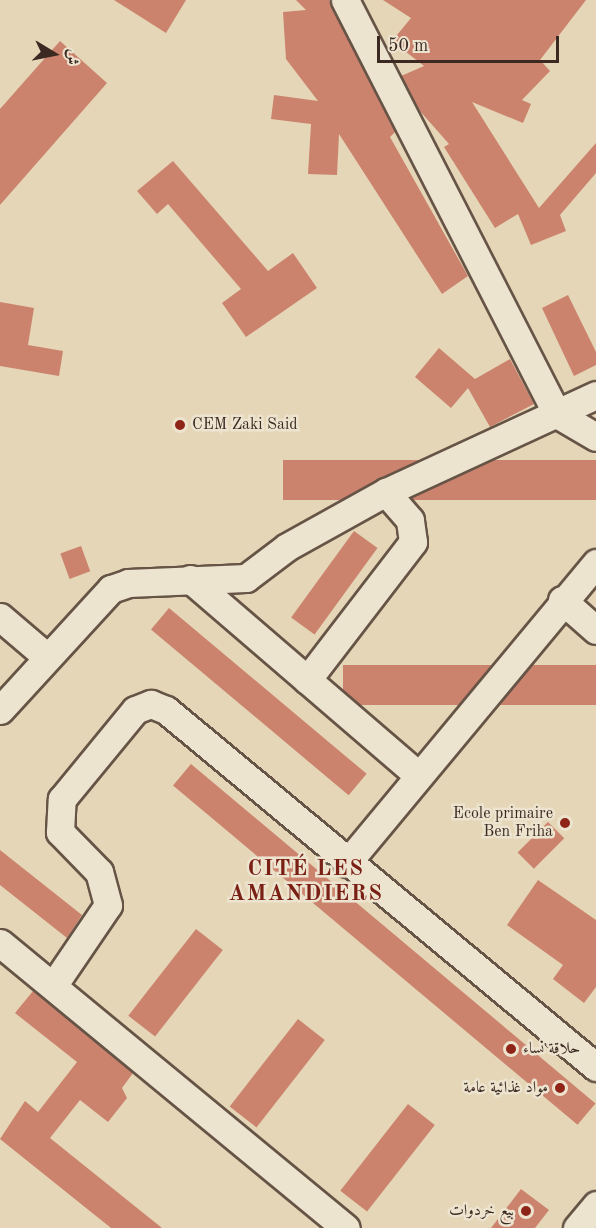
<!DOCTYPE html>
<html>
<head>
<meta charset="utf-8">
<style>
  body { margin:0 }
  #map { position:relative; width:596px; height:1228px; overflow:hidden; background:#e4d6b6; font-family:"Old Standard TT",Amiri,serif }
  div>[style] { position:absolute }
  .building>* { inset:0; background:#cc836e; transform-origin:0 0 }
  .roads { filter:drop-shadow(2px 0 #665446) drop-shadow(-2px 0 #665446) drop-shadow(0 2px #665446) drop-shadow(0 -2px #665446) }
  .street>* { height:27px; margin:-13.5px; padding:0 13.5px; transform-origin:13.5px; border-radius:13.5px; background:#ede4d0 }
  .dots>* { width:16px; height:16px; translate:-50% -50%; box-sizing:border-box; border:3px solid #ede4d0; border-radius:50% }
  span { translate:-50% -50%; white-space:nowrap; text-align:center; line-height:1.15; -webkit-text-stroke:5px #ede4d0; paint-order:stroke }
  .poi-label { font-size:16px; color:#3c2921 }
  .left { translate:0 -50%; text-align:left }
  .right { translate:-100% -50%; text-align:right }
  .district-label { font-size:22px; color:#7a1f14; font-weight:700; letter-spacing:1.5px }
  .north { position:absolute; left:24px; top:24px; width:60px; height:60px; -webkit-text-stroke:4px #ede4d0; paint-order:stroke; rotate:100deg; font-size:16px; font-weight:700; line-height:24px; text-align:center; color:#3c2921 }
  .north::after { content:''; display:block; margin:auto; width:21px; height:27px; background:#3c2921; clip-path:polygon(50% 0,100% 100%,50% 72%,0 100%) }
  .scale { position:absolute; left:377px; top:36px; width:182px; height:27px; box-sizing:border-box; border:3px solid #3c2921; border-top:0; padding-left:8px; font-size:18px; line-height:21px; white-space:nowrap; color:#3c2921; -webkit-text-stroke:4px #ede4d0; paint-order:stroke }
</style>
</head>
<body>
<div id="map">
  <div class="building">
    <i style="clip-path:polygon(114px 0,186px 0,166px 33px)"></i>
    <i style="clip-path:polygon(296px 0,329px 0,395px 132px,390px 137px,468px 276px,442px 294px,339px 134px,337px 175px,308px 174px,311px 124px,271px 119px,274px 95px,318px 101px,286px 59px,283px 12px,306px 10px)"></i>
    <i style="clip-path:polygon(383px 0,586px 0,540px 60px,550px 71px,522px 100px,531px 104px,523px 123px,472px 102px,539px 208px,596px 143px,596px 173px,560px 215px,566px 231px,531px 245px,518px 214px,495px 228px,444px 147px,449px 144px,419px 110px,401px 76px,424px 66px,392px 41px,411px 18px)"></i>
    <i style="clip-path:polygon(60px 41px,107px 83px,0 205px,0 109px)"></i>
    <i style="clip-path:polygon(173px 161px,268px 271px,293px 253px,317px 288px,246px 337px,222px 303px,241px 289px,168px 204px,157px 214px,137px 191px)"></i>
    <i style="clip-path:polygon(568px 295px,596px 352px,596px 365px,574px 376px,542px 308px)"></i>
    <i style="clip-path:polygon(0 302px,34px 308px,28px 345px,63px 351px,59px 376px,0 366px)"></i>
    <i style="clip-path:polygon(439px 348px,475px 379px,510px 359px,534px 404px,490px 427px,468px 388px,451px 408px,415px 377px)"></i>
    <i style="left:596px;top:460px;width:40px;height:313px;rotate:90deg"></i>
    <i style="left:354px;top:531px;width:29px;height:107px;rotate:36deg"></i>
    <i style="left:81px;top:546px;width:27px;height:22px;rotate:70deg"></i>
    <i style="left:169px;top:608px;width:258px;height:28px;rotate:40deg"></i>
    <i style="left:596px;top:665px;width:40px;height:253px;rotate:90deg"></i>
    <i style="left:191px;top:764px;width:528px;height:28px;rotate:40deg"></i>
    <i style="left:548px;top:822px;width:23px;height:43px;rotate:45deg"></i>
    <i style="clip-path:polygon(0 850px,82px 915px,67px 938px,0 885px)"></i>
    <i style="clip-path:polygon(538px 880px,596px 920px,596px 987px,584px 1003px,553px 979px,563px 965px,507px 925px)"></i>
    <i style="left:196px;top:929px;width:34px;height:110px;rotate:38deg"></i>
    <i style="clip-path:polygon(33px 991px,133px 1073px,122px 1088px,127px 1098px,108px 1122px,80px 1100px,50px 1138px,162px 1228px,111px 1228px,0 1139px,25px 1101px,38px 1112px,77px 1062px,15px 1013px)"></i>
    <i style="left:298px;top:1019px;width:34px;height:111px;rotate:38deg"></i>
    <i style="left:408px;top:1104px;width:34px;height:110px;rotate:38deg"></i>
    <i style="clip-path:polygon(521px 1189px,549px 1210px,535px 1228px,491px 1228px)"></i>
  </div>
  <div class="roads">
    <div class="street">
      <i style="left:345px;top:0;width:465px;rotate:62.9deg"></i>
      <i style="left:557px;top:414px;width:45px;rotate:30.5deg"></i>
      <i style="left:190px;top:579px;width:301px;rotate:40.7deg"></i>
      <i style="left:562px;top:600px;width:45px;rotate:41.4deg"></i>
      <i style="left:0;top:617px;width:62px;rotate:40.4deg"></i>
      <i style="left:307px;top:680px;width:174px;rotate:-52.5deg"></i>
      <i style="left:413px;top:542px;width:22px;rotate:-98deg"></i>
      <i style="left:410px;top:520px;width:37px;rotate:-131deg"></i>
      <i style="left:0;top:710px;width:164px;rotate:-47.5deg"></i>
      <i style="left:111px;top:589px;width:18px;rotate:-19deg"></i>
      <i style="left:128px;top:583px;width:118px;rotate:-2.4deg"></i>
      <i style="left:246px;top:578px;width:51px;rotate:-37.1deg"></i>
      <i style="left:287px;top:547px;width:113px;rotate:-29.1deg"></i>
      <i style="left:386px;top:492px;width:231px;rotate:-24.8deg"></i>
      <i style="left:347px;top:863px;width:390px;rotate:-50.3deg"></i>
      <i style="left:0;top:943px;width:448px;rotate:39.5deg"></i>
      <i style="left:55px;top:983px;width:94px;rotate:-55.8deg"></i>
      <i style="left:108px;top:905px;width:34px;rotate:-105deg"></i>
      <i style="left:99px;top:872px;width:56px;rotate:-134.3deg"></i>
      <i style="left:60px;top:832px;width:33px;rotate:-87deg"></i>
      <i style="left:62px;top:799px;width:115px;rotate:-50.6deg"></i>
      <i style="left:135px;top:710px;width:17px;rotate:-21deg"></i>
      <i style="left:151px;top:704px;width:16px;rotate:22deg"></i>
      <i style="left:166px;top:710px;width:559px;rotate:39.7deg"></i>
      <i style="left:577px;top:1228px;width:30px;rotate:-50deg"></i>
    </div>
  </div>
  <div class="dots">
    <i style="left:180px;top:425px;background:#8f2418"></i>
    <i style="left:565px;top:823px;background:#8f2418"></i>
    <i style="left:511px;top:1049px;background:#8f2418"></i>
    <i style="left:560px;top:1088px;background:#8f2418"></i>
    <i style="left:526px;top:1211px;background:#8f2418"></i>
  </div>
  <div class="poi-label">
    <span class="left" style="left:192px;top:425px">CEM Zaki Said</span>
    <span class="right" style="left:553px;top:823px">Ecole primaire<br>Ben Friha</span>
    <span class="left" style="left:523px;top:1049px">حلاقة نساء</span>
    <span class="right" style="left:548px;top:1088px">مواد غذائية عامة</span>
    <span class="right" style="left:514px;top:1211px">بيع خردوات</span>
  </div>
  <div class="district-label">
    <span style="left:306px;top:882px">CITÉ LES<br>AMANDIERS</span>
  </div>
  <div class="north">ش</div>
  <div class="scale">50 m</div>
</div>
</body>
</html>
